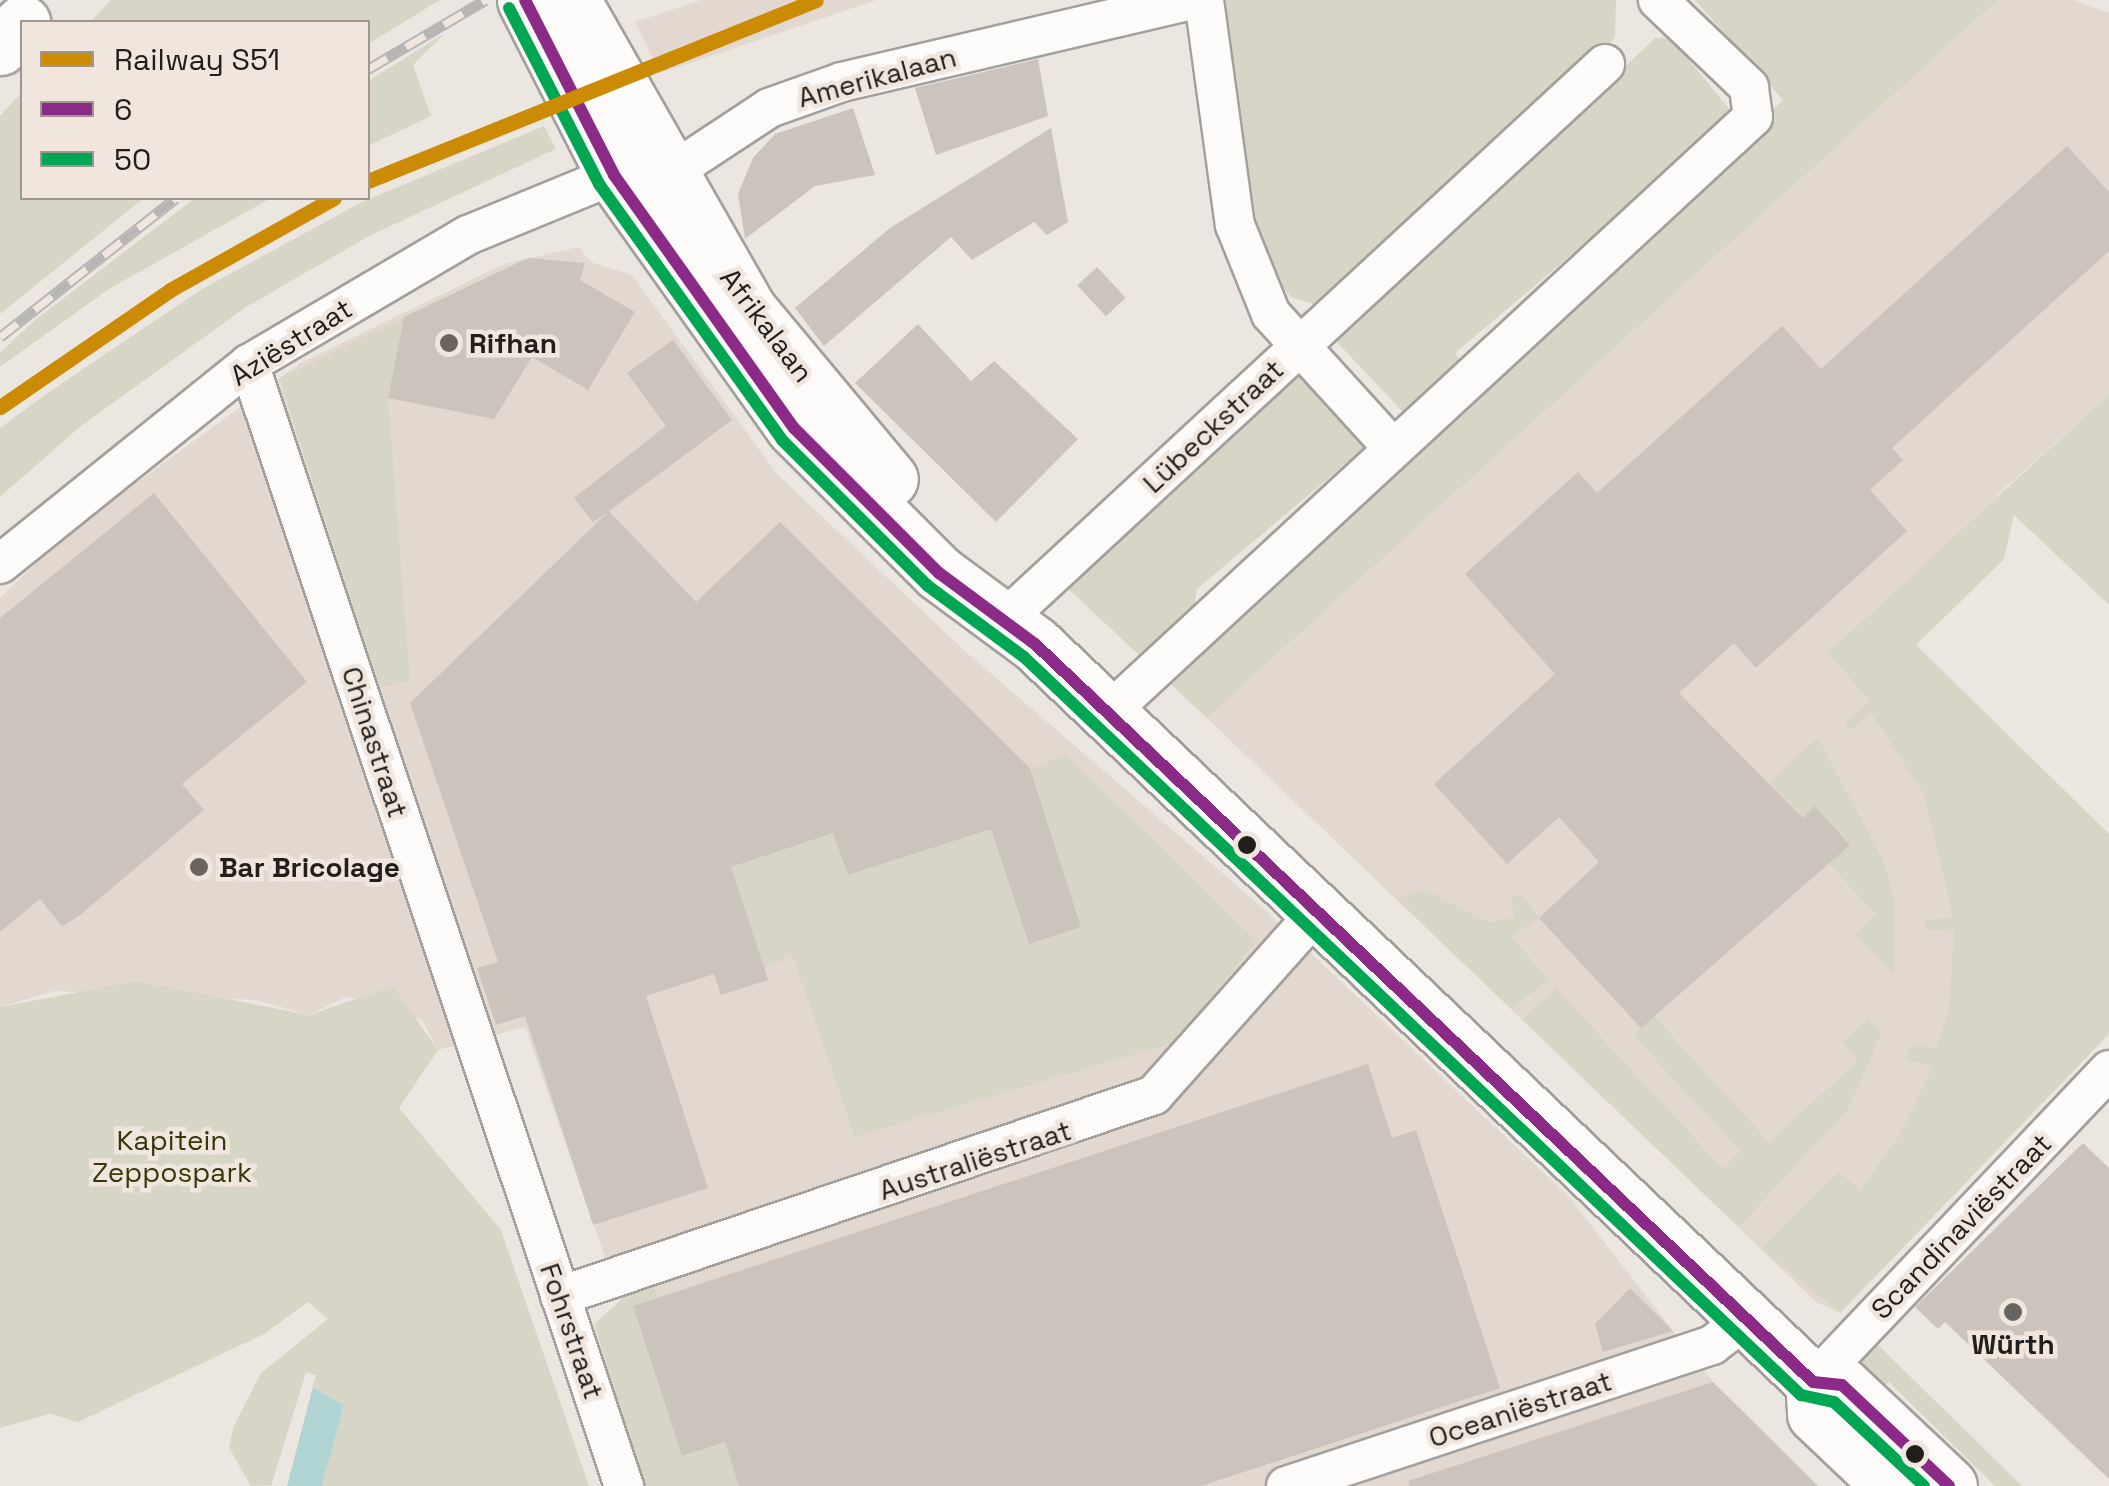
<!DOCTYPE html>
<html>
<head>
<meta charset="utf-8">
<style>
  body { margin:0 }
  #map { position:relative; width:2109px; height:1486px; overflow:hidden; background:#ece6e1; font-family:"Space Grotesk",sans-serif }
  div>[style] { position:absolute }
  .built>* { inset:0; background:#e3d8cf }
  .green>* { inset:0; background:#d7d6c6 }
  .water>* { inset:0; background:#b0d4d4 }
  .pier>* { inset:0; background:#ece6e1 }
  .building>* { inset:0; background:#ccc3bc; transform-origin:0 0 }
  .roads { filter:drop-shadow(2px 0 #a39f9b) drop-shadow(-2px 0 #a39f9b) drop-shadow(0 2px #a39f9b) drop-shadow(0 -2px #a39f9b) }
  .street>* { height:38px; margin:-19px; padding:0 19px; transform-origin:19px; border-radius:19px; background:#fcfbfa }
  .secondary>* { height:55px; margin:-27.5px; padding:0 27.5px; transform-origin:27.5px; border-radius:27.5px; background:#fcfbfa }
  .rail>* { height:11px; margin-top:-5.5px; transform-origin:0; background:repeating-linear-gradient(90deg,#f0e6dd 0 22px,#b7b6b5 0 44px); box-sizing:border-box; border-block:2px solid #b7b6b5 }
  .bus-1>* { height:12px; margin:-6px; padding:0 6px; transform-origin:6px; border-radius:6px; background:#8c2b87 }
  .bus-2>* { height:12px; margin:-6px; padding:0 6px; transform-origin:6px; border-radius:6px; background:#00a651 }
  .rail-1>* { height:15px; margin:-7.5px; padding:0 7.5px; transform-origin:7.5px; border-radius:7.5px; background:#cc8b05 }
  .dots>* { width:28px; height:28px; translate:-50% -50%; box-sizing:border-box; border:5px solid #f0e6dd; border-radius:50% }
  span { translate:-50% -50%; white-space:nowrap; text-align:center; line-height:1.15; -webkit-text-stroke:9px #f0e6dd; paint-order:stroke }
  .street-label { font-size:28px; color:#221e1b }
  .poi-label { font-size:28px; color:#221e1b; font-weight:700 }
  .left { translate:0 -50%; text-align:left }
  .park-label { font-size:28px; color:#343a08 }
  .legend { position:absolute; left:20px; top:20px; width:350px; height:180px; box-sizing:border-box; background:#f0e6dd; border:2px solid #9e968f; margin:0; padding:12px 18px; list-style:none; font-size:30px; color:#221e1b }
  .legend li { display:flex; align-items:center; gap:20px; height:50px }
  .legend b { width:50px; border:2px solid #9e968f }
</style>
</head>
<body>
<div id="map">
  <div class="built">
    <i style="clip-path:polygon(701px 0,877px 0,660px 73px,635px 22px)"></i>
    <i style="clip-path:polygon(1998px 0,2073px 0,2109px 13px,2109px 394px,1996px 496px,2004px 559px,1916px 645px,2109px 834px,2109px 1034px,1840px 1313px,1816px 1302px,1207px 718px)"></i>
    <i style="clip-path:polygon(578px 247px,591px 262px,632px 275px,777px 474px,965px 651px,1264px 909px,1569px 1197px,1713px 1382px,1818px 1486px,685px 1486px,525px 1027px,438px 1050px,422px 1020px,348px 996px,309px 1015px,257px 1000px,54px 991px,0 1007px,0 598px,63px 537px,299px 364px,504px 264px)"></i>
  </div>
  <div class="green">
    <i style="clip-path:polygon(111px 0,440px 0,368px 44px,368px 22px,90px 22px)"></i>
    <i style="clip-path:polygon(1219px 0,1616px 0,1615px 38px,1322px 307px,1291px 297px,1256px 255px)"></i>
    <i style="clip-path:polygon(1695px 0,1998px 0,1207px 718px,1169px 683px,1783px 100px)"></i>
    <i style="clip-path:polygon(445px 33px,413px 65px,431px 116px,368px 146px,368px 81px)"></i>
    <i style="clip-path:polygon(1655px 38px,1671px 38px,1730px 110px,1726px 124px,1455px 353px,1463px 364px,1405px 414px,1330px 335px,1388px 293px)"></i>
    <i style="clip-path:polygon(22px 92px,22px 198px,144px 198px,0 314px,0 116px)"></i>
    <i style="clip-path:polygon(544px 126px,556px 149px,371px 235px,246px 307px,81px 426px,0 497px,0 428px,46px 394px,202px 289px,362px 202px)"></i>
    <i style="clip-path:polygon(195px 198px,271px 198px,109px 289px,0 367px,0 353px,35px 320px)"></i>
    <i style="clip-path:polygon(404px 317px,388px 398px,410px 681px,378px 688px,280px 378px)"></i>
    <i style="clip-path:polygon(1294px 367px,1368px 445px,1197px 589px,1194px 609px,1139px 655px,1061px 582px,1121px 526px,1132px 528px)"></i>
    <i style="clip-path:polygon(2109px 394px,2109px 605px,2014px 515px,2004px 559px,1916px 645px,2109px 834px,2109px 1034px,1840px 1313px,1761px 1249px,1839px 1172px,1860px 1190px,1900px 1134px,1933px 1067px,1905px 1059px,1912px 1042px,1936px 1049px,1949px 1010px,1954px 931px,1925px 930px,1925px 920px,1953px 917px,1924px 794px,1871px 713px,1849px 731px,1845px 723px,1870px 701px,1828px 653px)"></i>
    <i style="clip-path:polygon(1818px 738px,1883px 860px,1894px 896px,1894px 974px,1854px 934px,1876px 914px,1829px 864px,1850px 844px,1816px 807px,1803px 818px,1769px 781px)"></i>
    <i style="clip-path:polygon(1066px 754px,1257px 941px,1173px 1043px,855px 1137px,792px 955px,764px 969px,731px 867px,833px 833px,848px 875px,991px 829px,1030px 944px,1081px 926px,1031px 769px)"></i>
    <i style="clip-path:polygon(1424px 889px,1490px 923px,1514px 917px,1511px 897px,1523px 895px,1539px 918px,1511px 937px,1549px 979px,1512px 1009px,1397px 899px)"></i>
    <i style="clip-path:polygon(136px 981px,309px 1015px,393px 986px,438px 1050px,399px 1108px,501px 1230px,589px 1486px,322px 1486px,344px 1405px,312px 1388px,307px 1372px,274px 1485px,251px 1486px,229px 1448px,233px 1428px,261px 1373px,328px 1319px,308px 1302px,264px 1334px,78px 1422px,50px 1414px,0 1428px,0 1007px)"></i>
    <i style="clip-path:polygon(1556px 988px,1723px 1169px,1740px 1151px,1633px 1035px,1654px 1016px,1769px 1142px,1858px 1061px,1842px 1042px,1869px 1018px,1882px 1033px,1847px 1111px,1739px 1227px,1522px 1019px)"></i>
    <i style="clip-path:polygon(654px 1284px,657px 1298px,633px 1306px,682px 1455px,725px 1442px,739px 1486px,643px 1486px,594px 1324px,632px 1290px)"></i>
    <i style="clip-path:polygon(1874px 1341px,2022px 1486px,1995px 1486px,1889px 1382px,1871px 1398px,1857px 1368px)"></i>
  </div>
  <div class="water">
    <i style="clip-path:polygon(306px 1372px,316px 1375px,313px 1388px,344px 1405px,322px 1486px,271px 1486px)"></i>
  </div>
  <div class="pier">
    <i style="clip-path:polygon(306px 1372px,316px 1375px,287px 1486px,271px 1486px)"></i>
  </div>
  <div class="building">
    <i style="clip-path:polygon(1038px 59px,1048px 116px,936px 155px,915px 88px)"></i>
    <i style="clip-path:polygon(853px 108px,875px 175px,815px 186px,745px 239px,738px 194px,753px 158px,775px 134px)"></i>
    <i style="clip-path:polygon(1051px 128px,1068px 222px,1047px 235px,1034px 222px,972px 260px,951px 237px,824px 346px,795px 308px,890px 228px)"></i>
    <i style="clip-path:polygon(2067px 146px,2109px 192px,2109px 251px,1892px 448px,1903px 460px,1870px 490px,1907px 531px,1756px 668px,1734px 643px,1679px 693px,1803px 818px,1815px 806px,1850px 845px,1641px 1028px,1539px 918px,1599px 862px,1559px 817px,1507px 864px,1434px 784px,1555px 674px,1465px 574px,1578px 472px,1597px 493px,1782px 326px,1821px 369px)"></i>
    <i style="clip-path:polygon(528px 258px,585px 263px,580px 280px,635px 312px,588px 390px,532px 357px,494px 419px,388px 398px,404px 317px)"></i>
    <i style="left:1097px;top:267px;width:42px;height:27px;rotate:47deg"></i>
    <i style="clip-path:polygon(918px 324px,971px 381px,994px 361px,1078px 439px,996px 522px,855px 383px)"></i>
    <i style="clip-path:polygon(673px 340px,732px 420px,609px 511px,696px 602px,780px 522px,1030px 768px,1081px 927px,1029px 944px,991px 829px,848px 875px,833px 833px,731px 867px,768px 980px,721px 995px,714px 974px,646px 996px,708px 1188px,593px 1225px,525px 1016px,496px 1025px,477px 968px,498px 962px,410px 703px,608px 512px,593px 522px,574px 498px,666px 426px,627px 373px)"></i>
    <i style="clip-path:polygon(154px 493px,307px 682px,182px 784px,204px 810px,79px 916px,62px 926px,40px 899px,0 932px,0 618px)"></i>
    <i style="clip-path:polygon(1368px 1064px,1392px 1138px,1416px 1130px,1500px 1388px,1201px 1486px,739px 1486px,725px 1442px,682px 1456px,633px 1306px)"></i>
    <i style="clip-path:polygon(2083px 1143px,2109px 1168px,2109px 1479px,1945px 1322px,1938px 1329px,1915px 1307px)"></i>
    <i style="clip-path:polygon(1630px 1288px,1673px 1331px,1603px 1352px,1595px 1324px)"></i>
    <i style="clip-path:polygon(1713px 1382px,1818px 1486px,1409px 1486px,1408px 1481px)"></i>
  </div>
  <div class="roads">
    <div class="street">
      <i style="left:1204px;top:0;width:227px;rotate:82.2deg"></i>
      <i style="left:1235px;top:225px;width:96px;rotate:68deg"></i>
      <i style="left:1271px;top:314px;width:180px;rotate:47.7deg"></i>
      <i style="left:666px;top:176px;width:123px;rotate:-33.4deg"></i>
      <i style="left:769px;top:108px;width:77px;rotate:-19.6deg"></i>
      <i style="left:842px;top:82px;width:359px;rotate:-13.2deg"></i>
      <i style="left:249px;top:364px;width:1183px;rotate:71.52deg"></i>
      <i style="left:0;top:564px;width:319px;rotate:-38.8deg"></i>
      <i style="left:249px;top:364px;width:254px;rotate:-30.5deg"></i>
      <i style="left:468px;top:235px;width:158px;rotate:-22.3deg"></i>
      <i style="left:1006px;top:618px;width:816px;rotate:-42.76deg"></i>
      <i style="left:1108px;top:713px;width:878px;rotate:-42.74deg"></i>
      <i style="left:1753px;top:117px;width:30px;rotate:-98deg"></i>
      <i style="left:1749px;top:87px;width:126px;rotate:-136.3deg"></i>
      <i style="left:560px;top:1296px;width:627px;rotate:-18.69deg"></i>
      <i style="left:1154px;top:1095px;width:246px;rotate:-48.3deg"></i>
      <i style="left:1813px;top:1382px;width:430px;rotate:-46.5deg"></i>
      <i style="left:1286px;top:1486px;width:449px;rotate:-18.3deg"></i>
      <i style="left:1712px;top:1345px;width:43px;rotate:-37.4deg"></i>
    </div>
    <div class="secondary">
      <i style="left:525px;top:0;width:196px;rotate:63deg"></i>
      <i style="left:614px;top:175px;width:310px;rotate:54.6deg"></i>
      <i style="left:794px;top:428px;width:205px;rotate:45deg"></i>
      <i style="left:939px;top:573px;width:119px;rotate:36.5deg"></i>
      <i style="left:1035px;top:644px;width:1072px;rotate:43.49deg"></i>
      <i style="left:1813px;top:1382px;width:29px;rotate:6deg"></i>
      <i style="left:1842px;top:1385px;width:147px;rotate:43.3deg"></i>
      <i style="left:572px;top:0;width:357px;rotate:60.3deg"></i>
      <i style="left:749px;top:310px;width:220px;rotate:50.2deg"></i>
      <i style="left:0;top:47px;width:33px;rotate:-47deg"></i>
      <i style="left:1813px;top:1382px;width:32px;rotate:86deg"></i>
      <i style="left:1815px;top:1414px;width:105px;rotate:43.5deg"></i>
    </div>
  </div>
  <div class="rail">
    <i style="left:368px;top:69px;width:136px;rotate:-30.5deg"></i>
    <i style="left:0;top:337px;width:224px;rotate:-38.3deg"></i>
  </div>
  <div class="bus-1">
    <i style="left:525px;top:0;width:196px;rotate:63deg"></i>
    <i style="left:614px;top:175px;width:310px;rotate:54.6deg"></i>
    <i style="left:794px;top:428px;width:205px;rotate:45deg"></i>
    <i style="left:939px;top:573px;width:119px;rotate:36.5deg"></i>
    <i style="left:1035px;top:644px;width:1072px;rotate:43.49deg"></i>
    <i style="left:1813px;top:1382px;width:29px;rotate:6deg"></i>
    <i style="left:1842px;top:1385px;width:147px;rotate:43.3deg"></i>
  </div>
  <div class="bus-2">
    <i style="left:509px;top:8px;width:198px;rotate:62.9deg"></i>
    <i style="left:599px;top:184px;width:315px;rotate:54.4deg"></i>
    <i style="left:782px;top:440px;width:206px;rotate:45deg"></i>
    <i style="left:928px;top:586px;width:119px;rotate:36.5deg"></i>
    <i style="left:1024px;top:657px;width:1072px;rotate:43.53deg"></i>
    <i style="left:1801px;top:1395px;width:34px;rotate:12deg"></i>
    <i style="left:1834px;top:1402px;width:123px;rotate:43deg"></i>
  </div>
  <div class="rail-1">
    <i style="left:368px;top:181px;width:483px;rotate:-22deg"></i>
    <i style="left:0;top:407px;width:206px;rotate:-34.5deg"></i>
    <i style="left:170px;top:290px;width:188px;rotate:-29.3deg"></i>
  </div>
  <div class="dots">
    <i style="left:449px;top:343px;background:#696460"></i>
    <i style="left:1247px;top:845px;background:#221e1b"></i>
    <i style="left:199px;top:867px;background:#696460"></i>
    <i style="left:2013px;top:1312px;background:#696460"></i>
    <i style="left:1915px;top:1454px;background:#221e1b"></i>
  </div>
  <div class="street-label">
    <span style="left:877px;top:77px;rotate:-15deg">Amerikalaan</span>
    <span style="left:767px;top:325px;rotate:53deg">Afrikalaan</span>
    <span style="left:291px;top:342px;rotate:-32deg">Aziëstraat</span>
    <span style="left:1213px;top:426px;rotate:-43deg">Lübeckstraat</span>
    <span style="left:375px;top:742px;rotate:72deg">Chinastraat</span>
    <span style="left:975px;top:1160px;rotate:-18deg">Australiëstraat</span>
    <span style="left:1961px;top:1226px;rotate:-46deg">Scandinaviëstraat</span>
    <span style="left:572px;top:1331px;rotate:71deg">Fohrstraat</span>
    <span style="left:1520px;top:1409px;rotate:-18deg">Oceaniëstraat</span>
  </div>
  <div class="poi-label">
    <span class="left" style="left:469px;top:343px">Rifhan</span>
    <span class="left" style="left:219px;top:867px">Bar Bricolage</span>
    <span style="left:2013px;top:1344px">Würth</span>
  </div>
  <div class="park-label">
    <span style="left:172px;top:1156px">Kapitein<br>Zeppospark</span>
  </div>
  <ul class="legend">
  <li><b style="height:12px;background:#cc8b05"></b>Railway S51</li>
  <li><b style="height:12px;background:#8c2b87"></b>6</li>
  <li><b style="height:12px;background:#00a651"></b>50</li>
  </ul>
</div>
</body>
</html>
